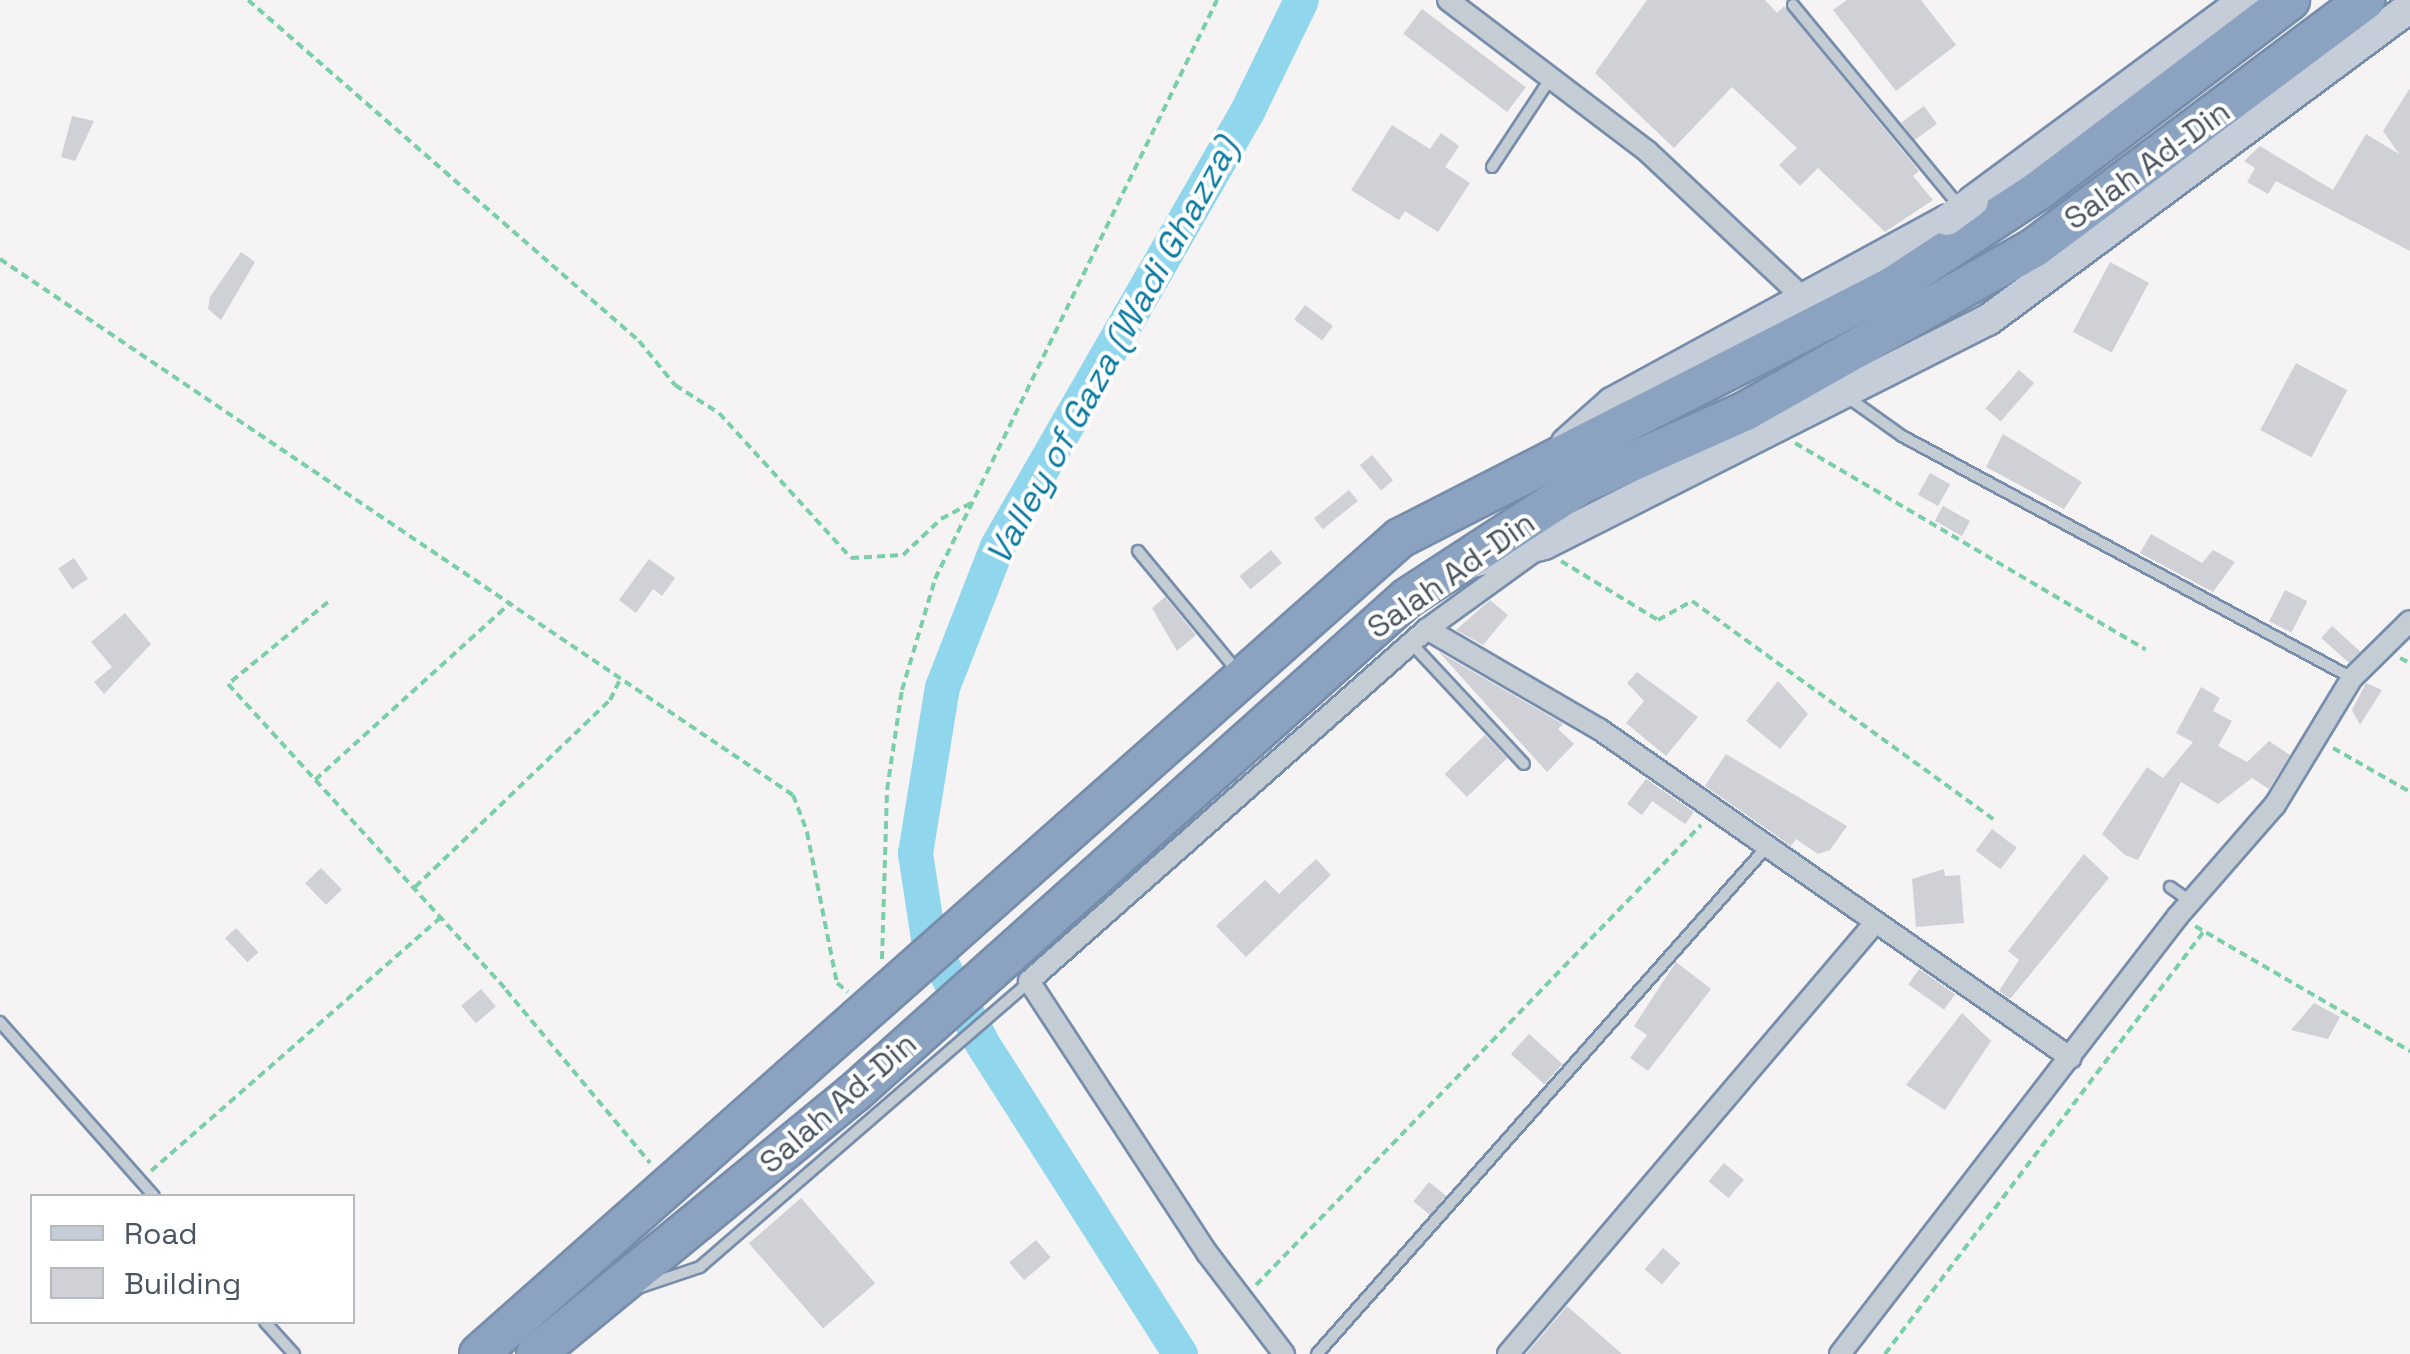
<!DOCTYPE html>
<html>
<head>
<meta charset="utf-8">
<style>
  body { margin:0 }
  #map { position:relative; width:2410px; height:1354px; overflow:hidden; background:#f5f3f3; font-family:"Space Grotesk",sans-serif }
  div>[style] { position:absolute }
  .river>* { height:35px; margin:-17.5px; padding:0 17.5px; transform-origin:17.5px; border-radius:17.5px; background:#90d6ed }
  .building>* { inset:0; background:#cfd1d7; transform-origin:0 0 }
  .path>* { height:4px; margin-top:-2px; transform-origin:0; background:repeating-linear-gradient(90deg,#7acfa9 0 8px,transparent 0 13px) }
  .roads { filter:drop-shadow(2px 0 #768dac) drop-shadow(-2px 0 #768dac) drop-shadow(0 2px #768dac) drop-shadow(0 -2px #768dac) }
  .lane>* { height:10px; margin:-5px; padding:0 5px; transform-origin:5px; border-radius:5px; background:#c4ccd4 }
  .street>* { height:20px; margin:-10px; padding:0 10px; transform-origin:10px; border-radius:10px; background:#c4ccd4 }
  .secondary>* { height:30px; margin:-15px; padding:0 15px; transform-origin:15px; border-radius:15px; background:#c4cdd8 }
  .highway>* { height:38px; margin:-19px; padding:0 19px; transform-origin:19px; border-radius:19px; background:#8ba3c0 }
  .secondary-bridge>* { height:30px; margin:-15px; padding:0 15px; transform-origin:15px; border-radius:15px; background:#c4cdd8 }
  span { translate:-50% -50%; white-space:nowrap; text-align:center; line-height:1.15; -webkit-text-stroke:8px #fff; paint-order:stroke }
  .street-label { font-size:32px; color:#4a5560 }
  .water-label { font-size:35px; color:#0c7ba1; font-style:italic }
  .legend { position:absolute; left:30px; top:1194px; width:325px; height:130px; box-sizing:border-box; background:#fff; border:2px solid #b7bbbf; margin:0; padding:12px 18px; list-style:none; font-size:30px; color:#4a5560 }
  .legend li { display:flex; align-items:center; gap:20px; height:50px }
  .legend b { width:50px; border:2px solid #b7bbbf }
</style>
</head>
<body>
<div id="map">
  <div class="river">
    <i style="left:1180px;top:1354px;width:369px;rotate:-122.5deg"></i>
    <i style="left:982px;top:1043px;width:118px;rotate:-117.2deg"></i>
    <i style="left:928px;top:938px;width:86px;rotate:-98.7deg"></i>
    <i style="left:915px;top:853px;width:168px;rotate:-80.8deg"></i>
    <i style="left:942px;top:687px;width:151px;rotate:-68.7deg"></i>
    <i style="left:997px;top:546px;width:502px;rotate:-60.11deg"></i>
    <i style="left:1247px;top:111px;width:123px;rotate:-64.1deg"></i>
  </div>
  <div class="building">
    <i style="clip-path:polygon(1647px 0,1765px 0,1777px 13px,1784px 6px,1919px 171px,1913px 176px,1933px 200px,1885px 232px,1818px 168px,1800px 186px,1779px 165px,1797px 148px,1732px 87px,1674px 148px,1595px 73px)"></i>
    <i style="clip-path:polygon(1847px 0,1921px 0,1956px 45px,1896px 91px,1833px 10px)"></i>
    <i style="left:1422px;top:9px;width:130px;height:31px;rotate:37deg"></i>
    <i style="clip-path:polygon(2410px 88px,2410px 251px,2276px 181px,2268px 194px,2247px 182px,2255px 168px,2244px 161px,2260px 146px,2333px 190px,2366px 134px,2399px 154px,2383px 131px)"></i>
    <i style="left:1924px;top:106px;width:22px;height:28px;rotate:54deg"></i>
    <i style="clip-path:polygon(72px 116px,94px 121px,75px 161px,61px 157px)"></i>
    <i style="clip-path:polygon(1392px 125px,1430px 149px,1441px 133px,1459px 146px,1445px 167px,1470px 183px,1438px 232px,1405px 211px,1399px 220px,1351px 190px)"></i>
    <i style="clip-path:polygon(241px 252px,255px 262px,221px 320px,208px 309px,210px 297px)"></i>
    <i style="left:2110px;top:262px;width:44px;height:79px;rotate:28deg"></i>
    <i style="left:1305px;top:305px;width:35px;height:18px;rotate:37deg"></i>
    <i style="left:2296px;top:363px;width:58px;height:76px;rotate:28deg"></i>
    <i style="left:2019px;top:370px;width:20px;height:51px;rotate:41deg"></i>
    <i style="clip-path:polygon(2003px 434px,2082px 482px,2064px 509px,1986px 467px)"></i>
    <i style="left:1372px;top:455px;width:33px;height:16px;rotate:50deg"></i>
    <i style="left:1930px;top:473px;width:23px;height:25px;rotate:29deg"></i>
    <i style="left:1349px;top:490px;width:14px;height:45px;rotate:51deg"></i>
    <i style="left:1943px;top:506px;width:31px;height:17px;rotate:29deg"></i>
    <i style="clip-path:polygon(2151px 534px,2202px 563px,2213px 550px,2235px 562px,2213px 592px,2140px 553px)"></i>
    <i style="left:1271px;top:550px;width:17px;height:41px;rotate:50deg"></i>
    <i style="left:74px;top:558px;width:25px;height:19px;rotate:56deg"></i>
    <i style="clip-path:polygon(649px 559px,675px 578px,662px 596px,653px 589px,636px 613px,619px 600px)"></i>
    <i style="left:2285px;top:590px;width:25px;height:35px;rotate:27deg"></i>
    <i style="clip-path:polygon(1165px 597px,1196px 635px,1177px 651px,1152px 608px)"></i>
    <i style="clip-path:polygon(1490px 600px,1508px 615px,1483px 645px,1456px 630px)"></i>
    <i style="clip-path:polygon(125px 613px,151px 644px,104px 694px,94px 682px,112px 667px,91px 642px)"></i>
    <i style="left:2332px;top:626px;width:38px;height:16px;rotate:42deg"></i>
    <i style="clip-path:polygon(1439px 652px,1563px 724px,1558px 729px,1574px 744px,1547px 772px)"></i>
    <i style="clip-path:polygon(1637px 672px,1698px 717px,1666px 756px,1626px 723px,1644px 701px,1627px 683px)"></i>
    <i style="clip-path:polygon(1778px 681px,1808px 714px,1780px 749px,1746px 721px)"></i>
    <i style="clip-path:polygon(2366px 683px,2382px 690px,2360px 725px,2352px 710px)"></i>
    <i style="clip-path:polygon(2201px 687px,2220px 698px,2213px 711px,2232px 721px,2218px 746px,2247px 762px,2269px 741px,2290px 755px,2269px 789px,2252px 778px,2218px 804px,2181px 782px,2138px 860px,2125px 855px,2102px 834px,2147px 767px,2163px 778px,2193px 742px,2176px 733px)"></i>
    <i style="left:1485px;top:735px;width:32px;height:56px;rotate:46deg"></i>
    <i style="clip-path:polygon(1726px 754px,1847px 826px,1830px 850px,1818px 854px,1796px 839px,1791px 846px,1705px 786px)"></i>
    <i style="clip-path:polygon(1646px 779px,1694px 812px,1685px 824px,1652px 801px,1642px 815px,1627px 804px)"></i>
    <i style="left:1992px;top:829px;width:31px;height:27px;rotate:37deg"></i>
    <i style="clip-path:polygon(2084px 854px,2109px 878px,2010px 999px,1999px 991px,2019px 960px,2008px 951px)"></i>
    <i style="clip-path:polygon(1316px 859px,1331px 875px,1246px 957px,1216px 926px,1265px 880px,1279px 894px)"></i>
    <i style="left:321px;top:868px;width:30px;height:22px;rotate:46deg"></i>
    <i style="clip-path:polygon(1944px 869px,1945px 876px,1960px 875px,1964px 923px,1916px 927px,1912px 879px)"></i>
    <i style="left:236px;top:928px;width:33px;height:15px;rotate:47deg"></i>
    <i style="clip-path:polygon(1676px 962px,1711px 989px,1648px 1071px,1630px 1058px,1647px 1035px,1634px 1026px)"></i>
    <i style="left:1919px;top:969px;width:44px;height:19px;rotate:35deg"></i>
    <i style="left:481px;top:989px;width:23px;height:26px;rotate:50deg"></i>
    <i style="clip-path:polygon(2314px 1003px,2340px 1017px,2328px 1039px,2291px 1030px)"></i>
    <i style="clip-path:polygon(1962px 1013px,1991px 1041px,1945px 1110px,1906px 1085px)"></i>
    <i style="left:1529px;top:1034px;width:45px;height:27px;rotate:42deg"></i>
    <i style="left:1724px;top:1163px;width:26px;height:24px;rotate:40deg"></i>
    <i style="left:1429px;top:1182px;width:22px;height:25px;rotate:39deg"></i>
    <i style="left:801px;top:1198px;width:113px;height:69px;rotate:49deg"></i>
    <i style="left:1036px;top:1240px;width:23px;height:35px;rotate:50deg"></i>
    <i style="left:1663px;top:1248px;width:23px;height:28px;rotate:41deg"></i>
    <i style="clip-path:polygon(1567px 1306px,1622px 1354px,1526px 1354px)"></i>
  </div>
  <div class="path">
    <i style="left:248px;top:0;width:519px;rotate:41.09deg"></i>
    <i style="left:639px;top:341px;width:57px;rotate:50.7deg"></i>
    <i style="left:675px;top:385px;width:52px;rotate:32.5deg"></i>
    <i style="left:719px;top:413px;width:196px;rotate:47.7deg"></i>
    <i style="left:851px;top:558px;width:52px;rotate:-3.3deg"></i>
    <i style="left:903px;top:555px;width:52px;rotate:-43.5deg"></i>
    <i style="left:941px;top:519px;width:38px;rotate:-28deg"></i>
    <i style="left:0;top:259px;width:957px;rotate:34.06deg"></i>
    <i style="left:793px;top:795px;width:40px;rotate:69deg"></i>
    <i style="left:807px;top:832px;width:154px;rotate:78.8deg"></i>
    <i style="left:837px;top:983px;width:14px;rotate:39deg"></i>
    <i style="left:1795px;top:443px;width:407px;rotate:30.5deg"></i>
    <i style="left:1561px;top:561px;width:114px;rotate:31.3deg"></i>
    <i style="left:1658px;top:620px;width:39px;rotate:-29deg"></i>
    <i style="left:1692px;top:601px;width:372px;rotate:35.9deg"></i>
    <i style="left:328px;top:602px;width:129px;rotate:140.6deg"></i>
    <i style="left:228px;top:684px;width:413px;rotate:47.7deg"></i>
    <i style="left:506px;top:990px;width:225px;rotate:50.2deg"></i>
    <i style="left:2400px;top:658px;width:11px;rotate:27deg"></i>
    <i style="left:2333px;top:748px;width:89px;rotate:29.7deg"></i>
    <i style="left:315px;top:780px;width:265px;rotate:-42.2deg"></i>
    <i style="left:415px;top:887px;width:270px;rotate:-43.8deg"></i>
    <i style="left:610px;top:700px;width:25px;rotate:-64deg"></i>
    <i style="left:2195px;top:926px;width:249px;rotate:30.2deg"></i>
    <i style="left:882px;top:959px;width:169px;rotate:-88.3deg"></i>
    <i style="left:887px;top:790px;width:101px;rotate:-81.5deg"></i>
    <i style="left:902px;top:690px;width:116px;rotate:-73.4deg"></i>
    <i style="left:935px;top:579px;width:644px;rotate:-64.03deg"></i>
    <i style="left:151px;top:1171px;width:386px;rotate:-41.2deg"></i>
    <i style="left:1256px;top:1285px;width:640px;rotate:-45.95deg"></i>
    <i style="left:1885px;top:1354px;width:530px;rotate:-52.98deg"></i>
  </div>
  <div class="roads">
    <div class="lane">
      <i style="left:1793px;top:5px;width:262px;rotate:50.4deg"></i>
      <i style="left:1492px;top:167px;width:109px;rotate:-56.6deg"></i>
      <i style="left:1846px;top:396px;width:69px;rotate:35.5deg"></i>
      <i style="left:1902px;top:436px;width:511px;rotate:28.27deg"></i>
      <i style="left:1138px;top:551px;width:157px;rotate:50.4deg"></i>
      <i style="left:1412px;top:644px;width:164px;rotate:47deg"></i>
      <i style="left:2170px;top:887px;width:24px;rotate:35deg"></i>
      <i style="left:0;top:1022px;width:232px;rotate:48.5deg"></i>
      <i style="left:641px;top:1287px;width:62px;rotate:-18.7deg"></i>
      <i style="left:700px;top:1267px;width:435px;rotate:-40.9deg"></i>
      <i style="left:265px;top:1322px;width:43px;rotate:47.8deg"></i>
      <i style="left:1317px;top:1354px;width:674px;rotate:-48.43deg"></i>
    </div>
    <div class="street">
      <i style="left:1448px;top:0;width:251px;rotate:37.2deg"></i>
      <i style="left:1648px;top:152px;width:225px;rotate:43.2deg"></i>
      <i style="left:1427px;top:629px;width:199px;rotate:30.2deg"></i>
      <i style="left:1599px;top:729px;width:575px;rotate:34.88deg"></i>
      <i style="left:1284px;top:1354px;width:127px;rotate:-127.3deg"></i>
      <i style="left:1207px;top:1253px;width:325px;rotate:-123.2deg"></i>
      <i style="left:1029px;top:981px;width:531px;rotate:-41.49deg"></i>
      <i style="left:1427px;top:629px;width:130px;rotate:-35.9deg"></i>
      <i style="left:1508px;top:1354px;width:565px;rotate:-49.6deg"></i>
      <i style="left:1840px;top:1354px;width:553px;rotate:-52.34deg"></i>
      <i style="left:2178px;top:916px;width:147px;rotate:-48.9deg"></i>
      <i style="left:2275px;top:805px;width:149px;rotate:-58.8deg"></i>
      <i style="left:2352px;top:678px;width:81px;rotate:-44.5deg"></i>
    </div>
    <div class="secondary">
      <i style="left:1973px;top:201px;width:338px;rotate:-36.5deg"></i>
      <i style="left:1567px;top:443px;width:60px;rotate:-41.6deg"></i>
      <i style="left:1612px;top:403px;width:382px;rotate:-28.6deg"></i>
      <i style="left:1473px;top:562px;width:73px;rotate:-14.2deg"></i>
      <i style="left:1544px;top:544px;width:497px;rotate:-26.8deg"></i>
      <i style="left:1988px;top:320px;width:525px;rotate:-36.56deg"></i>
    </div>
    <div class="highway">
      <i style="left:479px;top:1354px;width:1230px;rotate:-41.54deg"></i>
      <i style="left:1400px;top:538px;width:554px;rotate:-27.07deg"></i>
      <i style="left:1893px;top:286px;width:175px;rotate:-33.3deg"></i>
      <i style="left:2039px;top:190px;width:315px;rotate:-37.1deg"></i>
      <i style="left:536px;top:1354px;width:411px;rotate:-39.4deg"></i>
      <i style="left:854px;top:1093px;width:742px;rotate:-41.83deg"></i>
      <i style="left:1407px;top:598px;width:209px;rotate:-33.1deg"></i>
      <i style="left:1582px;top:484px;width:177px;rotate:-24deg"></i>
      <i style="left:1744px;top:412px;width:333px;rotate:-29.5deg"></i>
      <i style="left:2034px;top:248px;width:414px;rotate:-36.8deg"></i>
    </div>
  </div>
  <div class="secondary-bridge">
    <i style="left:1947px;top:220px;width:32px;rotate:-36deg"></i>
  </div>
  <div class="street-label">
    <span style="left:2147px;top:165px;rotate:-36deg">Salah Ad-Din</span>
    <span style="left:1451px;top:575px;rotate:-35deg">Salah Ad-Din</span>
    <span style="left:838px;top:1103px;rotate:-41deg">Salah Ad-Din</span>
  </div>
  <div class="water-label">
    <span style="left:1112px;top:351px;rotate:-61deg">Valley of Gaza (Wadi Ghazza)</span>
  </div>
  <ul class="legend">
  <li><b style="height:12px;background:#c4cdd8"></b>Road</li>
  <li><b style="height:28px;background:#cfd1d7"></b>Building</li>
  </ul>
</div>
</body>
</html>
